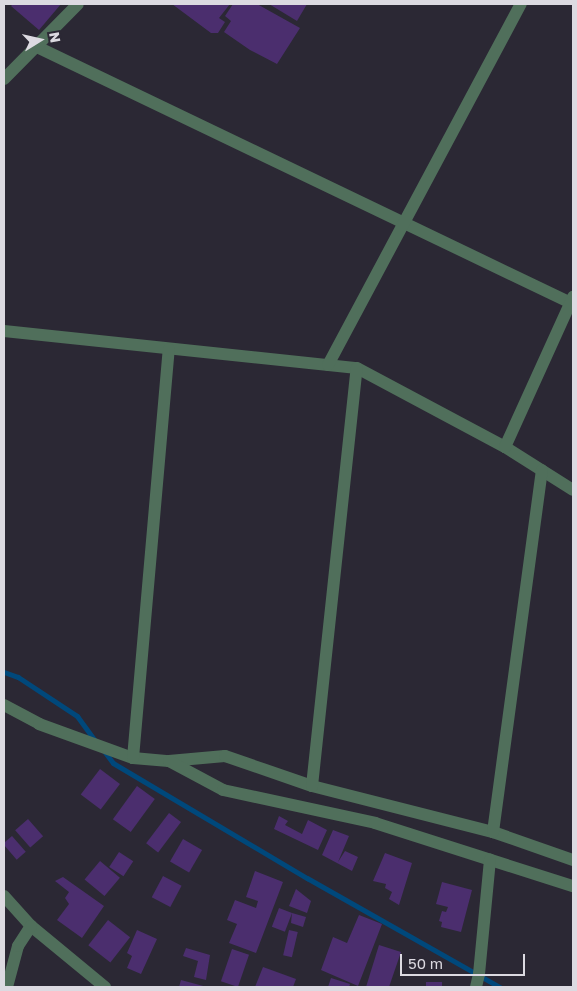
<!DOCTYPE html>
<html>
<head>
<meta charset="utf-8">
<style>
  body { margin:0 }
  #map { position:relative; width:577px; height:991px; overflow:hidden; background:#2b2834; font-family:"Golos Text",sans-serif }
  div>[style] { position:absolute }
  .stream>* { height:5px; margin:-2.5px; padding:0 2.5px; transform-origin:2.5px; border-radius:2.5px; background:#00487b }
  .building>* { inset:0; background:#4b2e6e; transform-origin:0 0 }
  .minor>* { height:12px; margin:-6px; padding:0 6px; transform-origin:6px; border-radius:6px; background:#506f5b }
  span { translate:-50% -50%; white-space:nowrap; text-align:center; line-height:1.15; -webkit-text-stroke:4.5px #2b2834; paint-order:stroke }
  .frame { position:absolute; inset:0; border:5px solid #dcdae1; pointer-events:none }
  .north { position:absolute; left:15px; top:15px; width:50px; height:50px; -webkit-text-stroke:4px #2b2834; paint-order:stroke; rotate:80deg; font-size:14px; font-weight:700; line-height:20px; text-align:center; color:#dcdae1 }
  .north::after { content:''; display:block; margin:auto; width:18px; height:22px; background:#dcdae1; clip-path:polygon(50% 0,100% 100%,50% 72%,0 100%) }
  .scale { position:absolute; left:400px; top:954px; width:125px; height:22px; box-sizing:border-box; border:2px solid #dcdae1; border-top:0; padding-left:6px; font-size:15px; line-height:18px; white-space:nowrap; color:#dcdae1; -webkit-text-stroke:4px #2b2834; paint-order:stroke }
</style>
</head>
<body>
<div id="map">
  <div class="stream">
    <i style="left:4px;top:672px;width:15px;rotate:20deg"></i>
    <i style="left:18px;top:677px;width:71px;rotate:33.5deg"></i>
    <i style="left:77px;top:716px;width:31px;rotate:54deg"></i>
    <i style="left:104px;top:751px;width:15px;rotate:53deg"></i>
    <i style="left:113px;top:763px;width:226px;rotate:30.7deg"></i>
    <i style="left:307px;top:878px;width:222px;rotate:29.5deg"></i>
  </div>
  <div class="building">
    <i style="clip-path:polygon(13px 4px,61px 4px,39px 30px,11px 6px)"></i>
    <i style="clip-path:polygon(172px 4px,230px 4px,219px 18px,225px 22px,218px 33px,211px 33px)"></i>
    <i style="clip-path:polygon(233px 4px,257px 4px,300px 28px,277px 64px,250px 50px,224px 32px,231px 21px,225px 16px)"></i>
    <i style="clip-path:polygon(269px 4px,307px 4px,297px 21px)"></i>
    <i style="left:100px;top:769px;width:25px;height:32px;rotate:37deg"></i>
    <i style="left:137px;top:786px;width:22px;height:41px;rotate:36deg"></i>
    <i style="left:169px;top:813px;width:15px;height:38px;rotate:37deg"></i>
    <i style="clip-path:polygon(279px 816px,288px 821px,285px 825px,302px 834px,308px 820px,327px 830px,318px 850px,274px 829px)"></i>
    <i style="left:28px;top:819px;width:23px;height:17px;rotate:49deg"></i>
    <i style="clip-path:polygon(333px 830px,349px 836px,338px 862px,345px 851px,358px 857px,352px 871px,322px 855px)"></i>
    <i style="left:12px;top:836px;width:21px;height:12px;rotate:49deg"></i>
    <i style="left:183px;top:839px;width:22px;height:26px;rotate:30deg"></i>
    <i style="left:119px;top:852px;width:17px;height:18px;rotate:33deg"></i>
    <i style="clip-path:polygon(385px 853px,412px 863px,399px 905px,389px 899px,392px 892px,385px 888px,386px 884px,373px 881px)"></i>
    <i style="left:100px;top:861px;width:26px;height:24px;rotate:40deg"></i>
    <i style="clip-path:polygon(255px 871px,283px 882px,256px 953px,229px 943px,237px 924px,227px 920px,235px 900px,256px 908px,258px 901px,246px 897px)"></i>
    <i style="left:163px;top:876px;width:21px;height:24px;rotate:28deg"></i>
    <i style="clip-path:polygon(63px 877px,104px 906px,82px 938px,57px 920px,69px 904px,65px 898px,69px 892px,55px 881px)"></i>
    <i style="clip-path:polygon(442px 882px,472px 890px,461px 932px,441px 927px,442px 922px,439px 921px,442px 911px,446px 912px,448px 907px,436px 904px)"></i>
    <i style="clip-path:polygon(296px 889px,311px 901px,307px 913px,289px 906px)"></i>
    <i style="left:279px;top:908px;width:14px;height:20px;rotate:21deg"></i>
    <i style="clip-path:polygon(292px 913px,306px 917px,303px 927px,291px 923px)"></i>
    <i style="clip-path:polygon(359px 915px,382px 924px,358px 986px,321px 970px,333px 937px,347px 943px)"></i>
    <i style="left:108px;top:920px;width:28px;height:32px;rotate:38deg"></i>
    <i style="clip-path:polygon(137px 930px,157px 939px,141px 974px,127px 968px,132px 956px,127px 953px)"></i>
    <i style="left:289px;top:930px;width:9px;height:26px;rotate:13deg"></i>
    <i style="clip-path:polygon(379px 945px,401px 952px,389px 987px,366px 987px)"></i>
    <i style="clip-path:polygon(186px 948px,210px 955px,206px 980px,194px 977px,198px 961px,183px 956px)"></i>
    <i style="left:232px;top:949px;width:18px;height:34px;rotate:19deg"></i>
    <i style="clip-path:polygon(263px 967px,296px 979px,293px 987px,255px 987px)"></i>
    <i style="clip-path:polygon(331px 978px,350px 984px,349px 987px,328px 987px)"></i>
    <i style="clip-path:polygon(181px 980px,207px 987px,179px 987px)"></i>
    <i style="left:426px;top:982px;width:16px;height:5px"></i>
  </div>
  <div class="minor">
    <i style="left:35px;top:46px;width:597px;rotate:25.62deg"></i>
    <i style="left:4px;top:79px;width:105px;rotate:-45.4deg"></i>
    <i style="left:4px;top:331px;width:355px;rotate:6deg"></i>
    <i style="left:357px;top:368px;width:168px;rotate:28.1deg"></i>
    <i style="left:505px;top:447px;width:80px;rotate:32.3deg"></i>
    <i style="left:328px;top:365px;width:409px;rotate:-61.9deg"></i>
    <i style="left:505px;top:447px;width:165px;rotate:-65.6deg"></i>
    <i style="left:4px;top:705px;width:40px;rotate:28deg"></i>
    <i style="left:39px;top:724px;width:100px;rotate:19.9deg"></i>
    <i style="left:133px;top:758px;width:36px;rotate:5deg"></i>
    <i style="left:169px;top:761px;width:56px;rotate:-5.1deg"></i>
    <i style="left:225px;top:756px;width:92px;rotate:19deg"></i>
    <i style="left:312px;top:786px;width:187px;rotate:14.3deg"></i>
    <i style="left:493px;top:832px;width:85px;rotate:19.3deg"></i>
    <i style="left:133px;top:758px;width:410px;rotate:-85deg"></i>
    <i style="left:169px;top:761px;width:61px;rotate:28.2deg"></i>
    <i style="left:223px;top:790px;width:156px;rotate:12.2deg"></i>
    <i style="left:375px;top:823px;width:208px;rotate:17.7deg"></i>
    <i style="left:312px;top:786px;width:420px;rotate:-83.9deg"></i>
    <i style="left:493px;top:832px;width:365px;rotate:-82.3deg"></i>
    <i style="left:4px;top:896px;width:40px;rotate:48deg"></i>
    <i style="left:31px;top:926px;width:96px;rotate:39.5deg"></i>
    <i style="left:7px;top:987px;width:42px;rotate:-75deg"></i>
    <i style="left:18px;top:946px;width:24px;rotate:-57deg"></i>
    <i style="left:476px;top:987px;width:13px;rotate:-77deg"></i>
    <i style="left:479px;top:974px;width:115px;rotate:-84.5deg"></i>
  </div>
  <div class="frame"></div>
  <div class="north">N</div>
  <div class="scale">50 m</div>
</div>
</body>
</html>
